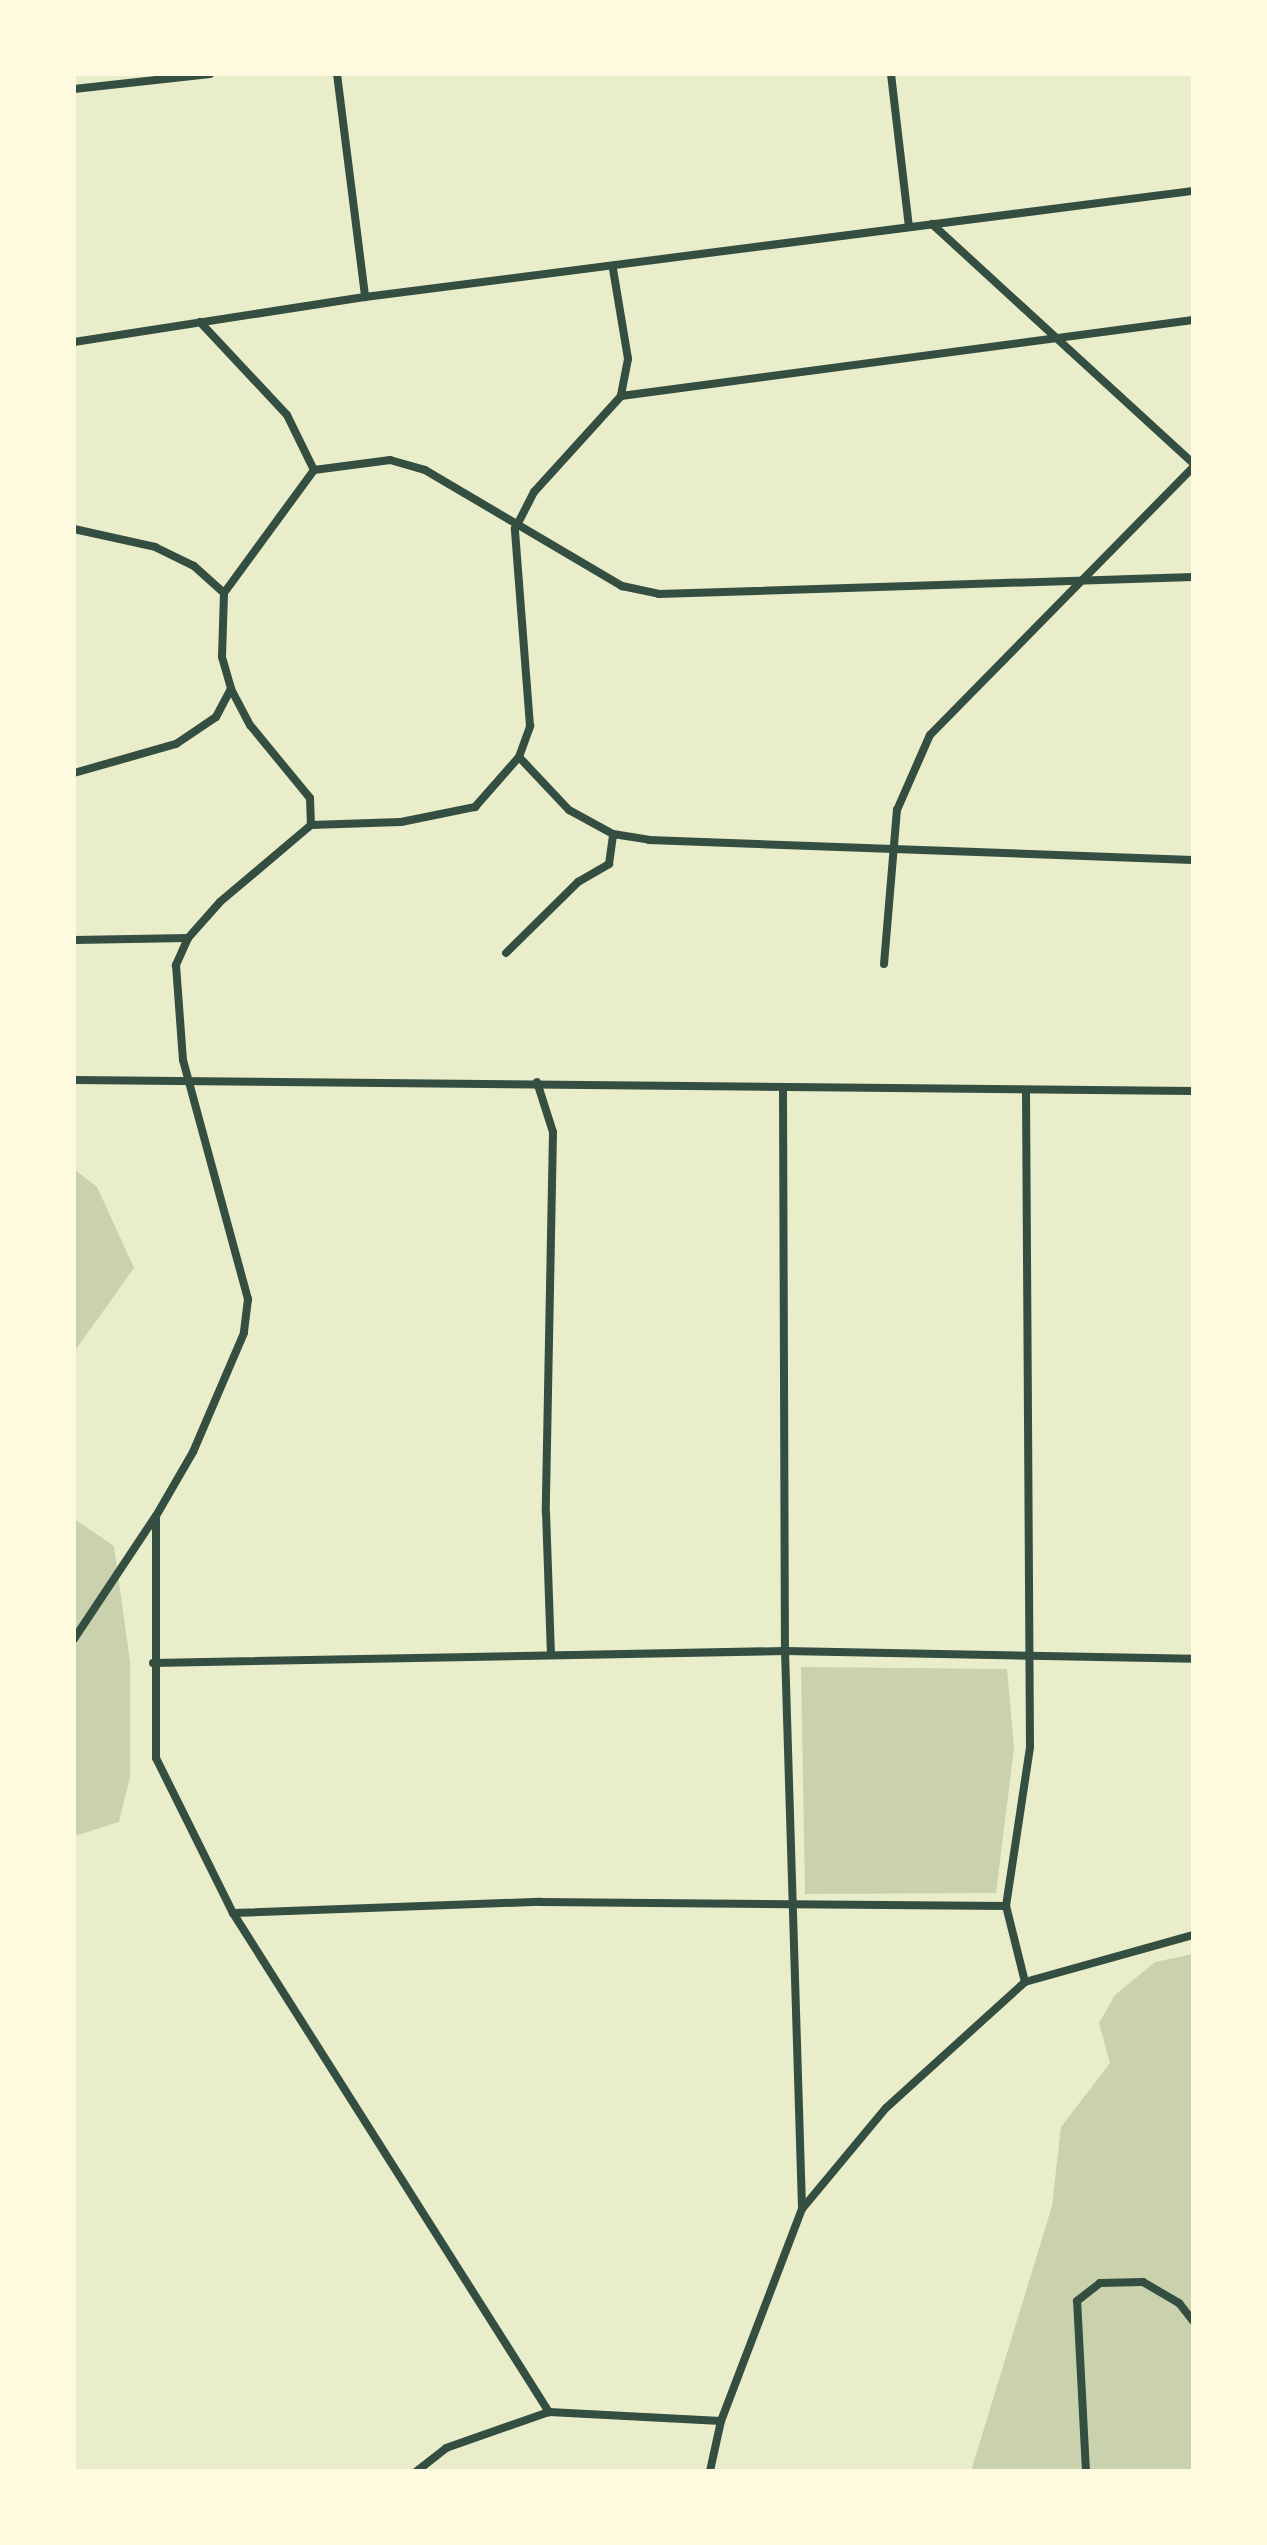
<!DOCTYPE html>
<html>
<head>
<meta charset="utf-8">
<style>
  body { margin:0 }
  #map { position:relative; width:1267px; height:2545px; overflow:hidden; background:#e9edc9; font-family:Bitter,serif }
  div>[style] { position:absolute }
  .green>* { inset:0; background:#cad2ad }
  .minor>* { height:8px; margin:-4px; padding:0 4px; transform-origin:4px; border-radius:4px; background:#344e41 }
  span { translate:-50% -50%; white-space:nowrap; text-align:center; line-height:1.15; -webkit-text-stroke:8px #fefae0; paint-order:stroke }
  .frame { position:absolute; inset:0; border:76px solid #fefae0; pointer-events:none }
</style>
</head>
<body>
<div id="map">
  <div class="green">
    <i style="clip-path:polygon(74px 1169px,97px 1187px,134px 1268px,74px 1352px)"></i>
    <i style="clip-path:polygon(74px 1519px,114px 1546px,130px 1662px,130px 1777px,119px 1822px,74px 1836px)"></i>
    <i style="clip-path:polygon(801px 1667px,1007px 1669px,1014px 1748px,996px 1893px,805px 1894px)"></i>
    <i style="clip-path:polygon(1193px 1954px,1193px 2471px,971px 2471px,1052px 2206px,1061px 2127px,1110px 2063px,1099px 2023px,1115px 1995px,1155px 1962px)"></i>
  </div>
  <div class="minor">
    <i style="left:337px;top:74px;width:225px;rotate:82.8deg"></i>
    <i style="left:891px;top:74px;width:154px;rotate:83.3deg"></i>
    <i style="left:74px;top:89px;width:137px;rotate:-6.3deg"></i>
    <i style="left:932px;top:224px;width:354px;rotate:42.5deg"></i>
    <i style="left:613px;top:269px;width:91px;rotate:80.5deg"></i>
    <i style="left:628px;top:359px;width:38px;rotate:101deg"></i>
    <i style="left:200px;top:322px;width:127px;rotate:46.9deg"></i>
    <i style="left:287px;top:415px;width:61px;rotate:63.9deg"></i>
    <i style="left:74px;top:342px;width:294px;rotate:-8.8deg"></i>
    <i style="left:365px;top:297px;width:835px;rotate:-7.3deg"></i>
    <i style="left:74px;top:529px;width:83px;rotate:12.5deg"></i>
    <i style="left:155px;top:547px;width:43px;rotate:26deg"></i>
    <i style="left:194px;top:566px;width:40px;rotate:42deg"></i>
    <i style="left:224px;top:593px;width:64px;rotate:91.8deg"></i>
    <i style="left:222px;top:657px;width:33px;rotate:74deg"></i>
    <i style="left:231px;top:689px;width:41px;rotate:62.2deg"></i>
    <i style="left:250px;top:725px;width:94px;rotate:50.6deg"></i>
    <i style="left:310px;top:798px;width:27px;rotate:88deg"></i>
    <i style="left:224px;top:593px;width:152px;rotate:-53.8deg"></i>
    <i style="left:314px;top:470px;width:77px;rotate:-7.5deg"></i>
    <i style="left:390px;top:460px;width:36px;rotate:16deg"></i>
    <i style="left:425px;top:470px;width:229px;rotate:30.5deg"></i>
    <i style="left:622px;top:586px;width:38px;rotate:12deg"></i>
    <i style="left:659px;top:594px;width:534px;rotate:-1.82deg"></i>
    <i style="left:519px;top:757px;width:73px;rotate:46.7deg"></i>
    <i style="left:569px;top:810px;width:50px;rotate:28.6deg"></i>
    <i style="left:613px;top:834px;width:36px;rotate:9deg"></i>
    <i style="left:649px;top:840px;width:544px;rotate:2.11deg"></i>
    <i style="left:74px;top:773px;width:106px;rotate:-15.9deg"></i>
    <i style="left:176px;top:744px;width:48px;rotate:-34deg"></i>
    <i style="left:216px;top:717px;width:32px;rotate:-62deg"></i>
    <i style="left:311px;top:825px;width:119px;rotate:139.8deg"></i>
    <i style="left:220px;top:902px;width:48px;rotate:131.6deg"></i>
    <i style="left:188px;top:938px;width:30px;rotate:114deg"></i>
    <i style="left:176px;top:965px;width:95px;rotate:85.8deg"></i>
    <i style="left:183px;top:1060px;width:248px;rotate:74.8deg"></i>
    <i style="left:248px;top:1299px;width:34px;rotate:97deg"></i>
    <i style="left:244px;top:1333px;width:129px;rotate:113.2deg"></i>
    <i style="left:193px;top:1452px;width:74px;rotate:120deg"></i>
    <i style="left:156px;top:1516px;width:242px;rotate:90deg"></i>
    <i style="left:156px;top:1758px;width:173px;rotate:63.6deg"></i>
    <i style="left:233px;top:1913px;width:591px;rotate:57.66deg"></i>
    <i style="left:311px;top:825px;width:90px;rotate:-1.9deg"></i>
    <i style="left:401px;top:822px;width:76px;rotate:-11.5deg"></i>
    <i style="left:475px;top:807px;width:67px;rotate:-48.7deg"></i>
    <i style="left:519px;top:757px;width:33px;rotate:-70deg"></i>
    <i style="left:530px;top:726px;width:198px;rotate:-94.4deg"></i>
    <i style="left:515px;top:529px;width:42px;rotate:-62.8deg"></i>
    <i style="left:534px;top:492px;width:130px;rotate:-47.8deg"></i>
    <i style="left:621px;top:396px;width:577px;rotate:-7.57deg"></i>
    <i style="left:74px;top:940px;width:114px;rotate:-1deg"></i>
    <i style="left:506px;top:953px;width:101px;rotate:-44.6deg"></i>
    <i style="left:578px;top:882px;width:36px;rotate:-30deg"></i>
    <i style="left:609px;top:864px;width:30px;rotate:-82deg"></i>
    <i style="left:884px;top:964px;width:155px;rotate:-85.2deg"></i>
    <i style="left:897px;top:810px;width:82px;rotate:-66.3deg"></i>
    <i style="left:930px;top:735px;width:375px;rotate:-45.5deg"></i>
    <i style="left:74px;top:1080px;width:1119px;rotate:0.56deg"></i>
    <i style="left:537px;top:1082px;width:52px;rotate:72.3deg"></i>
    <i style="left:553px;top:1132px;width:380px;rotate:91.1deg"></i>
    <i style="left:546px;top:1512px;width:141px;rotate:88deg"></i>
    <i style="left:783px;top:1090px;width:561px;rotate:89.8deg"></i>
    <i style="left:785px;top:1651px;width:558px;rotate:88.25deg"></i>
    <i style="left:74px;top:1639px;width:146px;rotate:-56.4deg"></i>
    <i style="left:153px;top:1663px;width:632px;rotate:-1.09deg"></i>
    <i style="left:785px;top:1651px;width:408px;rotate:1.1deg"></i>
    <i style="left:233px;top:1913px;width:307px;rotate:-2.1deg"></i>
    <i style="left:540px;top:1902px;width:466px;rotate:0.5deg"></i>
    <i style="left:1025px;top:1982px;width:78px;rotate:-104deg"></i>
    <i style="left:1006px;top:1906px;width:161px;rotate:-81.4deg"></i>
    <i style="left:1030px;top:1747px;width:656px;rotate:-90.35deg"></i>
    <i style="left:417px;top:2471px;width:37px;rotate:-38deg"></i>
    <i style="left:446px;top:2448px;width:109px;rotate:-19.3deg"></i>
    <i style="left:549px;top:2412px;width:172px;rotate:3deg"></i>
    <i style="left:710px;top:2471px;width:51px;rotate:-77.6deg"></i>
    <i style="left:721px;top:2421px;width:227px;rotate:-69.1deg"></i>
    <i style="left:802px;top:2209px;width:131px;rotate:-50.3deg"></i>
    <i style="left:886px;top:2108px;width:188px;rotate:-42.2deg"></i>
    <i style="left:1025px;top:1982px;width:174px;rotate:-15.6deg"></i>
    <i style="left:1086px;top:2471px;width:170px;rotate:-93deg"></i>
    <i style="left:1077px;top:2301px;width:29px;rotate:-38deg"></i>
    <i style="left:1100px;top:2283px;width:43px;rotate:-1.3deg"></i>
    <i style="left:1143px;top:2282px;width:42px;rotate:30.3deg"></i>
    <i style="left:1179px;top:2303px;width:23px;rotate:52deg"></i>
  </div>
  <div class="frame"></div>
</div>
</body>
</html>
